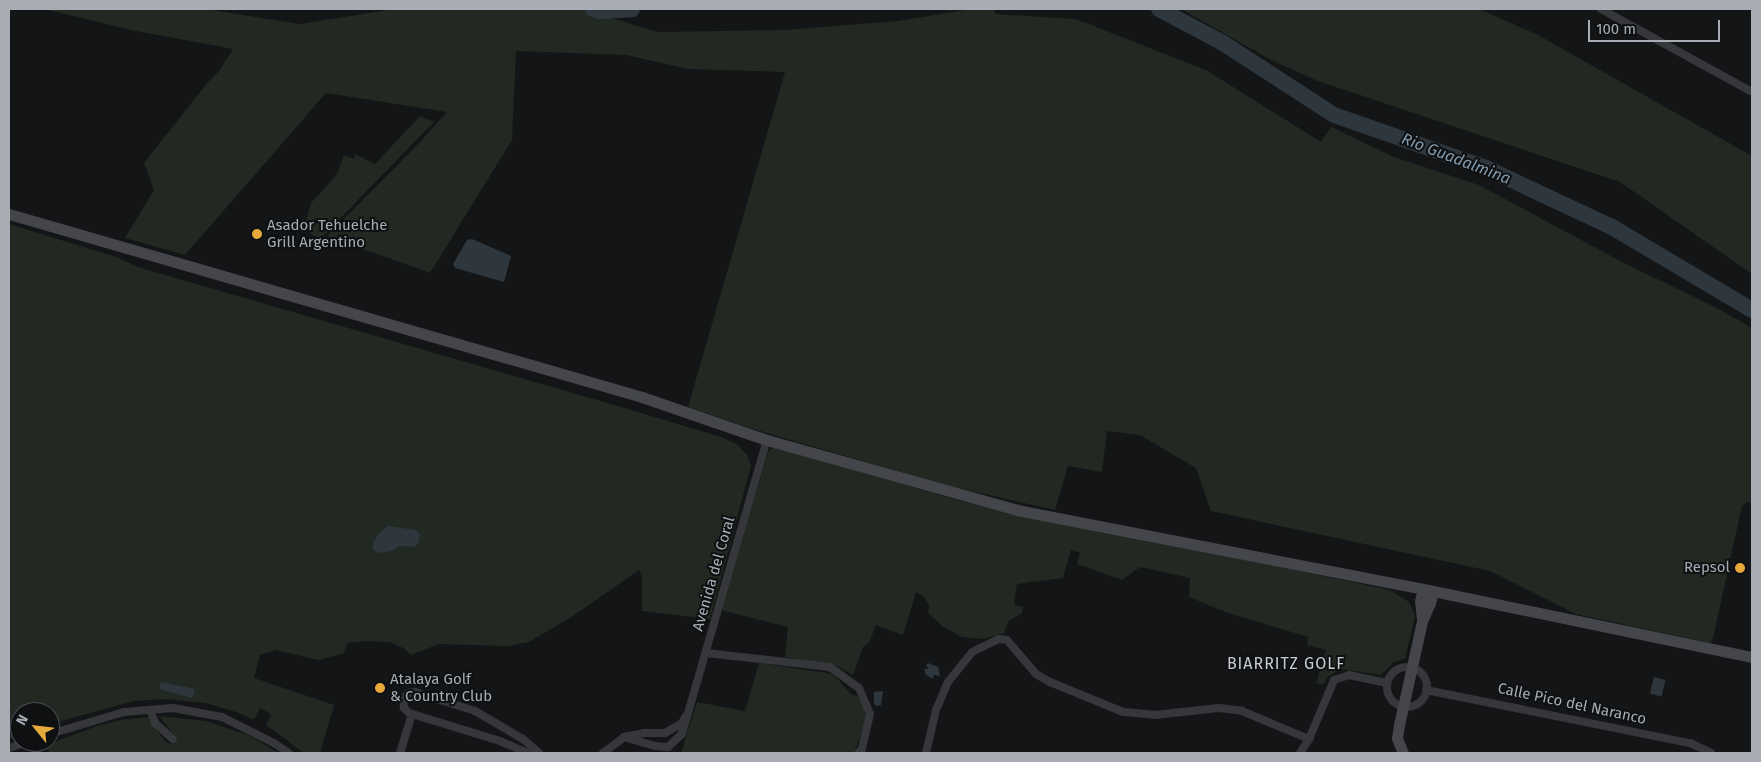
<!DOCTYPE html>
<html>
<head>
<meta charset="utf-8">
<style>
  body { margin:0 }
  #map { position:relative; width:1761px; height:762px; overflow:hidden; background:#141516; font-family:"Fira Sans",sans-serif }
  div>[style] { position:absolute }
  .green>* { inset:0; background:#212922 }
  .water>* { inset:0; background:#2e373e; transform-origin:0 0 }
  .river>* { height:16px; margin:-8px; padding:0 8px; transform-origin:8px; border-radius:8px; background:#2e373e }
  .street>* { height:8px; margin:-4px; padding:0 4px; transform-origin:4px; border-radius:4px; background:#36373b }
  .street>.ring { margin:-4px; padding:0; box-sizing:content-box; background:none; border:8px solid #36373b; border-radius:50% }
  .secondary>* { height:11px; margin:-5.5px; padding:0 5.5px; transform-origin:5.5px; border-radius:5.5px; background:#44464b }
  .dots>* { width:14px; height:14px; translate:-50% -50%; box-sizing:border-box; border:2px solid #0f1011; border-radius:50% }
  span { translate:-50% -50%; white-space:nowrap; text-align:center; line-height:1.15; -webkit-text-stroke:4px #0f1011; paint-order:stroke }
  .poi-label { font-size:15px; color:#a7acb5 }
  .left { translate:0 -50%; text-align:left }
  .right { translate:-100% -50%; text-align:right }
  .street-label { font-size:15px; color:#a7acb5 }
  .water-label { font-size:16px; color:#809aaf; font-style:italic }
  .neighbourhood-label { font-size:16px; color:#c8cbd2; letter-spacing:1px }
  .frame { position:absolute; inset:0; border:10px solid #a7acb5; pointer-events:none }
  .north { position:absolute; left:10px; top:702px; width:50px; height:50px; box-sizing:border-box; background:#0f1011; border:1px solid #4c4e53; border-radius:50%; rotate:299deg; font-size:14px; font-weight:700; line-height:20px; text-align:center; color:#a7acb5 }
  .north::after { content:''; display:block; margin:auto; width:18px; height:22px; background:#e6aa3c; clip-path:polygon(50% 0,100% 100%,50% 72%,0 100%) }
  .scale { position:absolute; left:1588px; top:20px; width:132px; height:22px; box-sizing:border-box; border:2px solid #a7acb5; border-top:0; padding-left:6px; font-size:15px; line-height:18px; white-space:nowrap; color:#a7acb5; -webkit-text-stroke:4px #0f1011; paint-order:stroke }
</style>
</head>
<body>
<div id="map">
  <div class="green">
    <i style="clip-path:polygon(44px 9px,205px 9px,300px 24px,394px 9px,581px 9px,658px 32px,784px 30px,898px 21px,972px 9px,993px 9px,996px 14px,1076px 19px,1208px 71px,1321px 142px,1331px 127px,1394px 157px,1479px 185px,1624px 263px,1719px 309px,1752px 328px,1752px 503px,1747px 502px,1742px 506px,1713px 638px,1710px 643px,1576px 614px,1490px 571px,1211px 511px,1196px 468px,1140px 435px,1107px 431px,1102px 472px,1068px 466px,1055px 510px,945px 485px,750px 428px,688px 407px,785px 72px,688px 69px,626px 55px,516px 51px,512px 140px,430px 273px,327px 236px,419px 143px,447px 112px,326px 93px,185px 255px,125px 238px,154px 190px,144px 163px,208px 82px,219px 71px,233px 49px,131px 30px)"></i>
    <i style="clip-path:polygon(1181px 9px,1479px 9px,1538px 35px,1752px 156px,1752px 274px,1620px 182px,1318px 81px,1271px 60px)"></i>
    <i style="clip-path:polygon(420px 116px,434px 122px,319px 240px,304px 228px,311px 203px,337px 174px,344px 155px,354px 159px,355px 154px,375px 164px)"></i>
    <i style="clip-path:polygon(9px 224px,116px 257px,141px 268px,621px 407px,721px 437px,737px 444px,747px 455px,751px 466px,710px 619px,642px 611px,642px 576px,639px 570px,573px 616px,529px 642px,508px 646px,439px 644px,411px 655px,405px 649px,390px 642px,367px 641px,348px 643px,343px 654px,319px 660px,276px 650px,260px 655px,254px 678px,334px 705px,320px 753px,304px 753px,266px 725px,271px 714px,260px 708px,254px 720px,236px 712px,206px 703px,165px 699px,134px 701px,50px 724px,50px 712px,20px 712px,20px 735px,9px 739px)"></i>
    <i style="clip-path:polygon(774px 447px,965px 502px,1390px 590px,1409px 602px,1415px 616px,1405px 659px,1394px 662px,1381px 675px,1341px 669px,1327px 677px,1323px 685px,1316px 683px,1326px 650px,1307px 645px,1308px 637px,1225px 612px,1189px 597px,1190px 578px,1140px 567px,1122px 580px,1077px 564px,1080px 553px,1071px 550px,1063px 578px,1017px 584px,1014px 604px,1023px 607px,1022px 613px,1009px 621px,1004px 633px,984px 639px,962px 637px,942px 626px,928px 613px,929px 605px,924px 597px,916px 592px,903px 635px,876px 625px,869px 643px,863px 647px,853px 675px,835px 665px,785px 657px,788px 627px,721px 610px,768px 452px)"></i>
    <i style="clip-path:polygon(759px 663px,833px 674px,851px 694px,859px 697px,865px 709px,866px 723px,854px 753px,681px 753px,697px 702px,745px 711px)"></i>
    <i style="clip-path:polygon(159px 716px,206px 721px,248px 735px,279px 753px,50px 753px,44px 746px,97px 726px,121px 720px,148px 717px,165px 741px,172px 745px,175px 736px)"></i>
  </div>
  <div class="water">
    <i style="clip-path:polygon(472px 239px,511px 256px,504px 282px,455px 268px,453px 264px,467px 240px)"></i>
    <i style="clip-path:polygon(388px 526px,416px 530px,420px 535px,419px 542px,414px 547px,398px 546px,392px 551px,378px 553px,373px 550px,373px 543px,378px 534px)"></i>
    <i style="clip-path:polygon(928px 663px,938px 667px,940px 676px,934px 675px,933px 679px,926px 675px,924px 669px,928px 669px,926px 665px)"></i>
    <i style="left:1654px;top:677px;width:12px;height:17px;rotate:14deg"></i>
    <i style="clip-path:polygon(161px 682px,195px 689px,192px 698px,159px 689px)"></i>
    <i style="clip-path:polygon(883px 691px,881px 705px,876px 706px,874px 704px,874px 692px)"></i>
  </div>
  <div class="river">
    <i style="left:593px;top:9px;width:6px;rotate:18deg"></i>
    <i style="left:599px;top:11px;width:33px;rotate:-3deg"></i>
    <i style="left:1159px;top:9px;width:72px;rotate:28deg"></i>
    <i style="left:1223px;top:43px;width:132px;rotate:33deg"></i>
    <i style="left:1334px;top:115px;width:161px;rotate:19.2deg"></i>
    <i style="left:1486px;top:168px;width:139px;rotate:25.1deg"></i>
    <i style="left:1612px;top:227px;width:163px;rotate:30.7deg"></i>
  </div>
  <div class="street">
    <i style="left:1601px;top:9px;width:172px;rotate:28.8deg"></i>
    <i style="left:706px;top:653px;width:125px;rotate:6.4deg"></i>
    <i style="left:830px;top:667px;width:36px;rotate:36deg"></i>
    <i style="left:859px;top:688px;width:28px;rotate:67deg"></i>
    <i style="left:870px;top:714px;width:36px;rotate:103deg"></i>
    <i style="left:862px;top:749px;width:6px;rotate:135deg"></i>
    <i class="ring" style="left:1387px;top:667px;width:32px;height:32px"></i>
    <i style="left:1426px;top:690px;width:269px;rotate:11.4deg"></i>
    <i style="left:1690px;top:743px;width:23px;rotate:25deg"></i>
    <i style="left:150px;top:710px;width:14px;rotate:69deg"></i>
    <i style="left:155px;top:723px;width:24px;rotate:42deg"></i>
    <i style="left:50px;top:734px;width:77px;rotate:-16.6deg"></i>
    <i style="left:124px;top:712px;width:49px;rotate:-4.7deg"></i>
    <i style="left:173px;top:708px;width:50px;rotate:10.4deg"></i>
    <i style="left:222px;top:717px;width:58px;rotate:26.6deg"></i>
    <i style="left:274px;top:743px;width:18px;rotate:34deg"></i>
    <i style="left:624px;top:737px;width:32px;rotate:16deg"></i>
    <i style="left:655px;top:746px;width:13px;rotate:4deg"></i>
    <i style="left:668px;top:747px;width:19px;rotate:-43deg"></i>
    <i style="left:682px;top:734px;width:306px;rotate:-73.9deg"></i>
    <i style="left:31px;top:742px;width:13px;rotate:61deg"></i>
    <i style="left:9px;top:748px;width:19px;rotate:-18deg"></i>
    <i style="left:400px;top:753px;width:41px;rotate:-72.9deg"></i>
    <i style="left:528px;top:753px;width:30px;rotate:-157deg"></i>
    <i style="left:500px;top:741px;width:95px;rotate:-162.9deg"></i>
    <i style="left:409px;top:713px;width:7px;rotate:-135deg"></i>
    <i style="left:404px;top:708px;width:10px;rotate:-96deg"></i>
    <i style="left:403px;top:698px;width:8px;rotate:-40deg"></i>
    <i style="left:409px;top:693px;width:6px;rotate:-9deg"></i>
    <i style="left:415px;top:692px;width:63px;rotate:17.6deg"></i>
    <i style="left:475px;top:711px;width:56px;rotate:30.3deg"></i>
    <i style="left:523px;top:739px;width:21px;rotate:41deg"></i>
    <i style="left:603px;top:753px;width:26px;rotate:-37deg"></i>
    <i style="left:624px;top:737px;width:20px;rotate:-11deg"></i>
    <i style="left:644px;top:733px;width:21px"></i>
    <i style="left:665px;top:733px;width:20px;rotate:-30deg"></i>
    <i style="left:682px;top:723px;width:7px;rotate:-63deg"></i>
    <i style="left:926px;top:753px;width:44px;rotate:-76.9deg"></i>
    <i style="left:936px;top:710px;width:30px;rotate:-67deg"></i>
    <i style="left:948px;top:682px;width:38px;rotate:-51deg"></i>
    <i style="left:972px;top:652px;width:30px;rotate:-26deg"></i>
    <i style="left:999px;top:639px;width:8px;rotate:7deg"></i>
    <i style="left:1007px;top:640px;width:45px;rotate:49.5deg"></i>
    <i style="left:1036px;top:674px;width:16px;rotate:30deg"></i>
    <i style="left:1050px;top:682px;width:79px;rotate:22.3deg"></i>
    <i style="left:1123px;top:712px;width:32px;rotate:5deg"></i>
    <i style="left:1155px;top:715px;width:64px;rotate:-6.2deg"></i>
    <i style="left:1219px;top:708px;width:23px;rotate:7deg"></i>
    <i style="left:1242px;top:711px;width:73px;rotate:22.7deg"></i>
    <i style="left:1300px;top:753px;width:17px;rotate:-57deg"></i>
    <i style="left:1309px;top:739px;width:64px;rotate:-67deg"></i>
    <i style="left:1334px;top:680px;width:16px;rotate:-18deg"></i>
    <i style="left:1349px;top:675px;width:39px;rotate:12deg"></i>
  </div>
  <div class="secondary">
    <i style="left:9px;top:214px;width:659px;rotate:16.12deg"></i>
    <i style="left:642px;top:397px;width:132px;rotate:19deg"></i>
    <i style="left:767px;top:440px;width:260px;rotate:15.6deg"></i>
    <i style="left:1017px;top:510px;width:424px;rotate:11deg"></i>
    <i style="left:1433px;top:591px;width:326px;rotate:11.7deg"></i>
    <i style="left:1422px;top:619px;width:18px;rotate:-96deg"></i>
    <i style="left:1420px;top:601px;width:12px;rotate:-76deg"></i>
    <i style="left:1403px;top:753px;width:16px;rotate:-112deg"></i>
    <i style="left:1397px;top:738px;width:13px;rotate:-81deg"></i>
    <i style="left:1399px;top:725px;width:107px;rotate:-77.5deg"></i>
    <i style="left:1422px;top:621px;width:20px;rotate:-66deg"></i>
    <i style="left:1430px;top:603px;width:12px;rotate:-76deg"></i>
  </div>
  <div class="dots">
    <i style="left:257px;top:234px;background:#e6aa3c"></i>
    <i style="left:1740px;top:568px;background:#e6aa3c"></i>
    <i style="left:380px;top:688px;background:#e6aa3c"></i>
  </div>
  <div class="poi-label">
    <span class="left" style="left:267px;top:234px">Asador Tehuelche<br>Grill Argentino</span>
    <span class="right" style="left:1730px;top:568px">Repsol</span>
    <span class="left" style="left:390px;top:688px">Atalaya Golf<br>&amp; Country Club</span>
  </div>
  <div class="street-label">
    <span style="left:714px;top:574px;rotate:-74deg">Avenida del Coral</span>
    <span style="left:1572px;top:704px;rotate:12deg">Calle Pico del Naranco</span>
  </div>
  <div class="water-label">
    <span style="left:1456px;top:159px;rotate:21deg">Rio Guadalmina</span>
  </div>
  <div class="neighbourhood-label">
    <span style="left:1286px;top:664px">BIARRITZ GOLF</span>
  </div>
  <div class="frame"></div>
  <div class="north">N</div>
  <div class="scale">100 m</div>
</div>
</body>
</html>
